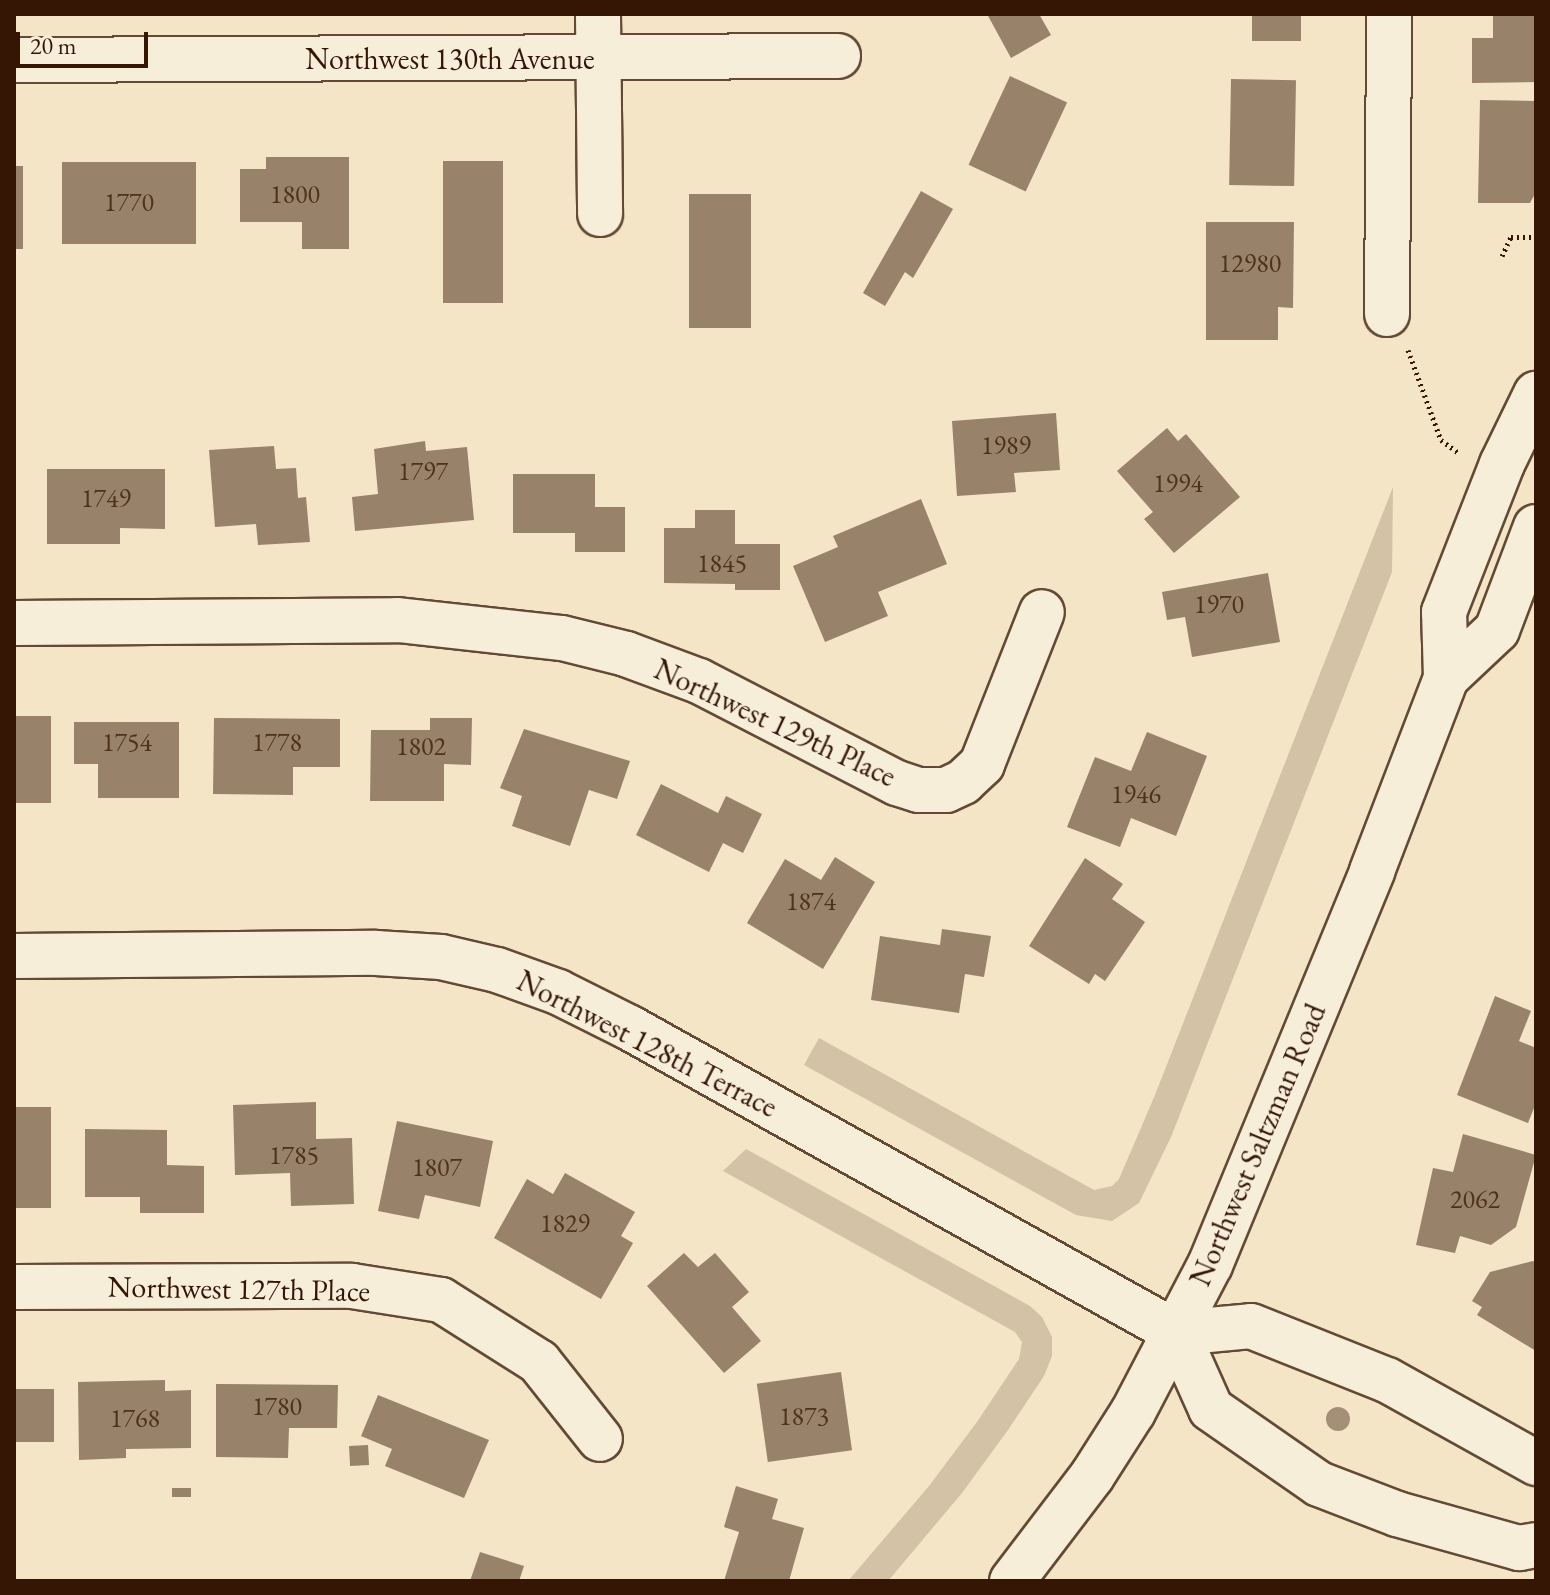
<!DOCTYPE html>
<html>
<head>
<meta charset="utf-8">
<style>
  body { margin:0 }
  #map { position:relative; width:1550px; height:1595px; overflow:hidden; background:#f3e5c6; font-family:"EB Garamond",serif }
  div>[style] { position:absolute }
  .green>* { inset:0; background:#d3c2a5 }
  .building>* { inset:0; background:#988269; transform-origin:0 0 }
  .path>* { height:5px; margin-top:-2.5px; transform-origin:0; background:repeating-linear-gradient(90deg,#351605 0 2px,transparent 0 6px) }
  .roads { filter:drop-shadow(2px 0 #644a35) drop-shadow(-2px 0 #644a35) drop-shadow(0 2px #644a35) drop-shadow(0 -2px #644a35) }
  .street>* { height:44px; margin:-22px; padding:0 22px; transform-origin:22px; border-radius:22px; background:#f7eeda }
  .secondary>* { height:44px; margin:-22px; padding:0 22px; transform-origin:22px; border-radius:22px; background:#f7eeda }
  .trees>* { width:24px; height:24px; margin:-12px; border-radius:50%; background:#a49076 }
  span { translate:-50% -50%; white-space:nowrap; text-align:center; line-height:1.15; -webkit-text-stroke:6px #f7eeda; paint-order:stroke }
  .number-label { font-size:26px; color:#4e311e }
  .number-label span { -webkit-text-stroke-width:0 }
  .street-label { font-size:30px; color:#351605 }
  .frame { position:absolute; inset:0; border:16px solid #351605; pointer-events:none }
  .scale { position:absolute; left:16px; top:32px; width:132px; height:36px; box-sizing:border-box; border:4px solid #351605; border-top:0; padding-left:10px; font-size:24px; line-height:28px; white-space:nowrap; color:#351605; -webkit-text-stroke:6px #f7eeda; paint-order:stroke }
</style>
</head>
<body>
<div id="map">
  <div class="green">
    <i style="clip-path:polygon(1393px 487px,1392px 572px,1171px 1137px,1139px 1203px,1112px 1221px,1076px 1215px,804px 1065px,819px 1038px,1094px 1190px,1112px 1186px,1119px 1179px,1155px 1095px)"></i>
    <i style="clip-path:polygon(746px 1149px,1030px 1306px,1042px 1317px,1052px 1337px,1052px 1356px,1044px 1376px,1008px 1430px,962px 1493px,888px 1581px,848px 1581px,929px 1486px,977px 1422px,1019px 1359px,1022px 1342px,1015px 1332px,723px 1171px)"></i>
  </div>
  <div class="building">
    <i style="clip-path:polygon(987px 14px,1039px 14px,1051px 35px,1011px 58px)"></i>
    <i style="left:1252px;top:14px;width:49px;height:27px"></i>
    <i style="clip-path:polygon(1493px 14px,1536px 14px,1536px 82px,1472px 83px,1472px 38px,1493px 38px)"></i>
    <i style="left:1010px;top:76px;width:63px;height:98px;rotate:25deg"></i>
    <i style="left:1231px;top:79px;width:65px;height:106px;rotate:1deg"></i>
    <i style="clip-path:polygon(1480px 100px,1536px 101px,1536px 192px,1530px 203px,1478px 203px)"></i>
    <i style="clip-path:polygon(266px 157px,349px 157px,349px 249px,302px 249px,302px 222px,240px 222px,240px 169px,266px 169px)"></i>
    <i style="left:443px;top:161px;width:60px;height:142px"></i>
    <i style="left:62px;top:162px;width:134px;height:82px"></i>
    <i style="left:14px;top:166px;width:9px;height:83px"></i>
    <i style="clip-path:polygon(921px 191px,953px 209px,913px 278px,905px 272px,885px 306px,863px 293px)"></i>
    <i style="left:689px;top:194px;width:62px;height:134px"></i>
    <i style="clip-path:polygon(1206px 222px,1294px 222px,1293px 308px,1278px 307px,1278px 340px,1206px 340px)"></i>
    <i style="clip-path:polygon(1056px 413px,1060px 470px,1014px 473px,1016px 492px,957px 496px,952px 421px)"></i>
    <i style="clip-path:polygon(1167px 428px,1178px 441px,1186px 434px,1240px 497px,1174px 553px,1144px 519px,1153px 512px,1117px 471px)"></i>
    <i style="clip-path:polygon(425px 441px,426px 451px,467px 447px,474px 520px,355px 531px,352px 497px,378px 494px,374px 449px)"></i>
    <i style="clip-path:polygon(274px 446px,276px 469px,296px 468px,298px 498px,306px 497px,310px 542px,258px 545px,256px 524px,215px 527px,209px 450px)"></i>
    <i style="clip-path:polygon(47px 469px,165px 469px,165px 529px,120px 528px,120px 544px,47px 544px)"></i>
    <i style="clip-path:polygon(513px 474px,595px 474px,595px 507px,625px 507px,625px 552px,575px 552px,575px 533px,513px 533px)"></i>
    <i style="clip-path:polygon(921px 499px,947px 564px,878px 592px,888px 616px,825px 642px,793px 566px,838px 547px,833px 536px)"></i>
    <i style="clip-path:polygon(695px 510px,735px 510px,735px 544px,780px 544px,780px 590px,735px 590px,735px 584px,664px 583px,664px 528px,695px 528px)"></i>
    <i style="clip-path:polygon(1268px 573px,1280px 642px,1192px 657px,1185px 617px,1167px 620px,1162px 592px)"></i>
    <i style="left:14px;top:716px;width:37px;height:87px"></i>
    <i style="clip-path:polygon(214px 718px,340px 719px,340px 767px,293px 767px,293px 795px,213px 794px)"></i>
    <i style="clip-path:polygon(430px 718px,472px 718px,471px 765px,444px 764px,444px 801px,370px 801px,371px 730px,430px 730px)"></i>
    <i style="clip-path:polygon(74px 722px,179px 722px,179px 798px,98px 798px,98px 764px,74px 764px)"></i>
    <i style="clip-path:polygon(524px 729px,630px 761px,617px 799px,589px 790px,570px 846px,512px 826px,522px 796px,500px 788px)"></i>
    <i style="clip-path:polygon(1147px 732px,1207px 756px,1176px 836px,1131px 818px,1120px 847px,1067px 827px,1095px 757px,1131px 771px)"></i>
    <i style="clip-path:polygon(661px 784px,718px 813px,726px 796px,762px 814px,743px 853px,723px 843px,709px 872px,636px 835px)"></i>
    <i style="clip-path:polygon(835px 857px,875px 882px,823px 969px,747px 923px,785px 859px,821px 880px)"></i>
    <i style="clip-path:polygon(1085px 858px,1123px 884px,1112px 899px,1145px 922px,1105px 981px,1095px 974px,1089px 984px,1029px 946px)"></i>
    <i style="clip-path:polygon(942px 929px,991px 936px,984px 977px,965px 974px,959px 1013px,871px 1000px,880px 936px,940px 945px)"></i>
    <i style="clip-path:polygon(1495px 996px,1531px 1011px,1519px 1041px,1536px 1048px,1536px 1103px,1528px 1123px,1457px 1095px)"></i>
    <i style="clip-path:polygon(316px 1102px,316px 1139px,352px 1138px,354px 1204px,291px 1206px,290px 1173px,235px 1175px,233px 1105px)"></i>
    <i style="left:14px;top:1107px;width:37px;height:101px"></i>
    <i style="clip-path:polygon(397px 1121px,493px 1141px,480px 1207px,425px 1195px,419px 1219px,378px 1211px)"></i>
    <i style="clip-path:polygon(85px 1129px,167px 1130px,167px 1165px,204px 1166px,204px 1213px,140px 1213px,140px 1197px,85px 1197px)"></i>
    <i style="clip-path:polygon(1463px 1134px,1536px 1155px,1516px 1227px,1491px 1245px,1460px 1236px,1455px 1253px,1416px 1245px,1433px 1168px,1453px 1172px)"></i>
    <i style="clip-path:polygon(565px 1173px,635px 1212px,621px 1236px,633px 1243px,601px 1299px,494px 1238px,527px 1179px,553px 1194px)"></i>
    <i style="clip-path:polygon(684px 1253px,698px 1267px,715px 1253px,749px 1292px,732px 1307px,761px 1341px,724px 1373px,647px 1286px)"></i>
    <i style="clip-path:polygon(1533px 1261px,1536px 1263px,1536px 1351px,1477px 1315px,1482px 1307px,1472px 1301px,1490px 1272px)"></i>
    <i style="left:841px;top:1372px;width:79px;height:85px;rotate:82deg"></i>
    <i style="clip-path:polygon(165px 1380px,165px 1391px,191px 1390px,191px 1448px,126px 1449px,126px 1458px,79px 1460px,78px 1382px)"></i>
    <i style="clip-path:polygon(216px 1384px,338px 1385px,337px 1428px,289px 1428px,288px 1458px,216px 1457px)"></i>
    <i style="left:14px;top:1389px;width:40px;height:53px"></i>
    <i style="clip-path:polygon(378px 1395px,489px 1440px,464px 1498px,385px 1466px,392px 1449px,361px 1436px)"></i>
    <i style="left:368px;top:1445px;width:20px;height:19px;rotate:87deg"></i>
    <i style="clip-path:polygon(736px 1486px,778px 1499px,772px 1519px,804px 1528px,789px 1581px,724px 1581px,739px 1532px,724px 1527px)"></i>
    <i style="left:191px;top:1488px;width:9px;height:19px;rotate:90deg"></i>
    <i style="clip-path:polygon(480px 1552px,524px 1566px,519px 1581px,470px 1581px)"></i>
  </div>
  <div class="path">
    <i style="left:1502px;top:256px;width:21px;rotate:-65deg"></i>
    <i style="left:1511px;top:237px;width:25px"></i>
    <i style="left:1408px;top:350px;width:96px;rotate:69.9deg"></i>
    <i style="left:1441px;top:440px;width:22px;rotate:36deg"></i>
  </div>
  <div class="roads">
    <div class="street">
      <i style="left:598px;top:14px;width:200px;rotate:89.4deg"></i>
      <i style="left:14px;top:60px;width:824px;rotate:-0.28deg"></i>
      <i style="left:1387px;top:314px;width:300px;rotate:-89.6deg"></i>
      <i style="left:14px;top:623px;width:384px;rotate:-0.4deg"></i>
      <i style="left:398px;top:620px;width:165px;rotate:6.3deg"></i>
      <i style="left:562px;top:638px;width:66px;rotate:14deg"></i>
      <i style="left:626px;top:654px;width:78px;rotate:20.3deg"></i>
      <i style="left:699px;top:681px;width:223px;rotate:27.3deg"></i>
      <i style="left:897px;top:783px;width:23px;rotate:18deg"></i>
      <i style="left:919px;top:790px;width:27px"></i>
      <i style="left:946px;top:790px;width:19px;rotate:-25deg"></i>
      <i style="left:963px;top:782px;width:26px;rotate:-43deg"></i>
      <i style="left:982px;top:764px;width:163px;rotate:-68.5deg"></i>
      <i style="left:14px;top:956px;width:362px;rotate:-0.5deg"></i>
      <i style="left:376px;top:953px;width:65px;rotate:3.5deg"></i>
      <i style="left:441px;top:957px;width:57px;rotate:13.1deg"></i>
      <i style="left:497px;top:970px;width:65px;rotate:19.8deg"></i>
      <i style="left:558px;top:992px;width:80px;rotate:26.6deg"></i>
      <i style="left:630px;top:1028px;width:626px;rotate:29.14deg"></i>
      <i style="left:1177px;top:1333px;width:74px;rotate:-5.4deg"></i>
      <i style="left:1251px;top:1326px;width:146px;rotate:21.7deg"></i>
      <i style="left:1387px;top:1380px;width:171px;rotate:29.1deg"></i>
      <i style="left:14px;top:1287px;width:338px;rotate:-0.2deg"></i>
      <i style="left:352px;top:1286px;width:90px;rotate:8.9deg"></i>
      <i style="left:441px;top:1300px;width:116px;rotate:32.3deg"></i>
      <i style="left:539px;top:1362px;width:98px;rotate:51.6deg"></i>
      <i style="left:1177px;top:1333px;width:83px;rotate:65.9deg"></i>
      <i style="left:1211px;top:1409px;width:131px;rotate:34.8deg"></i>
      <i style="left:1319px;top:1484px;width:84px;rotate:21deg"></i>
      <i style="left:1397px;top:1514px;width:127px;rotate:15.6deg"></i>
      <i style="left:1519px;top:1548px;width:17px;rotate:-10deg"></i>
    </div>
    <div class="secondary">
      <i style="left:1446px;top:678px;width:70px;rotate:-43.3deg"></i>
      <i style="left:1497px;top:630px;width:110px;rotate:-69.3deg"></i>
      <i style="left:1012px;top:1581px;width:132px;rotate:-52.7deg"></i>
      <i style="left:1092px;top:1476px;width:76px;rotate:-57.4deg"></i>
      <i style="left:1133px;top:1412px;width:166px;rotate:-62.4deg"></i>
      <i style="left:1210px;top:1265px;width:426px;rotate:-67.6deg"></i>
      <i style="left:1372px;top:871px;width:207px;rotate:-69deg"></i>
      <i style="left:1446px;top:678px;width:66px;rotate:-91.7deg"></i>
      <i style="left:1444px;top:612px;width:159px;rotate:-68.6deg"></i>
      <i style="left:1502px;top:464px;width:78px;rotate:-64.1deg"></i>
    </div>
  </div>
  <div class="trees">
    <i style="left:1338px;top:1419px"></i>
  </div>
  <div class="number-label">
    <span style="left:295px;top:195px">1800</span>
    <span style="left:129px;top:203px">1770</span>
    <span style="left:1250px;top:264px">12980</span>
    <span style="left:1006px;top:446px">1989</span>
    <span style="left:423px;top:472px">1797</span>
    <span style="left:1178px;top:484px">1994</span>
    <span style="left:106px;top:499px">1749</span>
    <span style="left:722px;top:564px">1845</span>
    <span style="left:1219px;top:605px">1970</span>
    <span style="left:127px;top:743px">1754</span>
    <span style="left:277px;top:743px">1778</span>
    <span style="left:421px;top:747px">1802</span>
    <span style="left:1136px;top:795px">1946</span>
    <span style="left:811px;top:902px">1874</span>
    <span style="left:294px;top:1156px">1785</span>
    <span style="left:437px;top:1168px">1807</span>
    <span style="left:1475px;top:1200px">2062</span>
    <span style="left:565px;top:1224px">1829</span>
    <span style="left:277px;top:1407px">1780</span>
    <span style="left:804px;top:1417px">1873</span>
    <span style="left:135px;top:1419px">1768</span>
  </div>
  <div class="street-label">
    <span style="left:450px;top:59px">Northwest 130th Avenue</span>
    <span style="left:775px;top:723px;rotate:25deg">Northwest 129th Place</span>
    <span style="left:647px;top:1044px;rotate:27deg">Northwest 128th Terrace</span>
    <span style="left:1258px;top:1145px;rotate:-67deg">Northwest Saltzman Road</span>
    <span style="left:239px;top:1289px;rotate:1deg">Northwest 127th Place</span>
  </div>
  <div class="frame"></div>
  <div class="scale">20 m</div>
</div>
</body>
</html>
